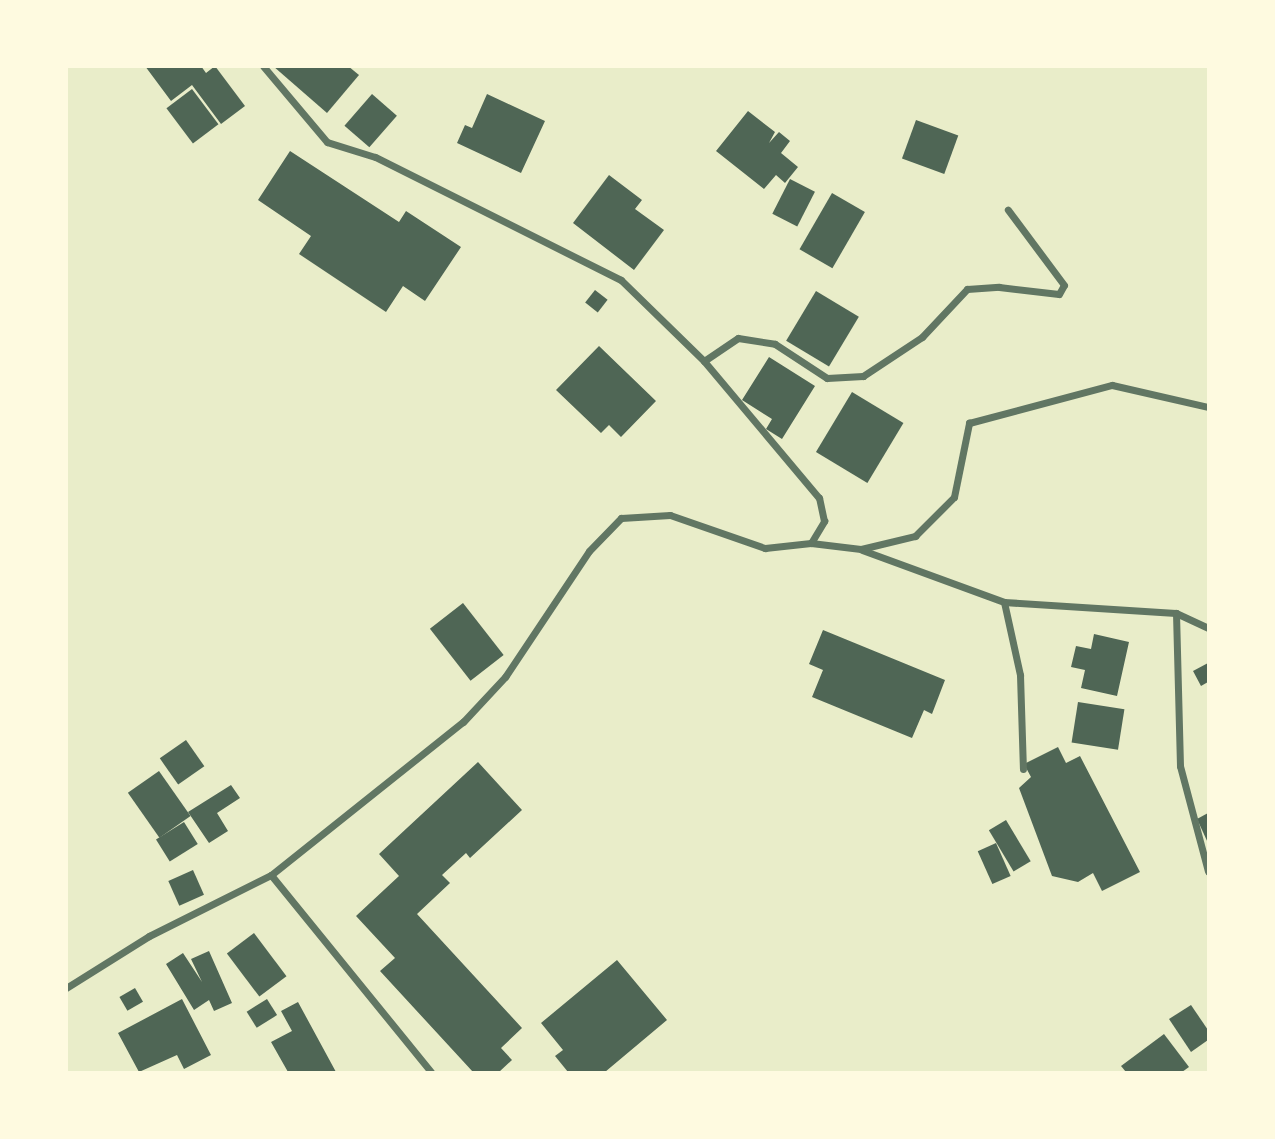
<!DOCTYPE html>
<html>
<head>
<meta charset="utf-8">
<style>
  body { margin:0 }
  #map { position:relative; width:1275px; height:1139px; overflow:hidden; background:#e9edc9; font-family:"Times New Roman",serif }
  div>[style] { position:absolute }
  .building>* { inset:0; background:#4f6655; transform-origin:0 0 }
  .minor>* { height:7px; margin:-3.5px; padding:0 3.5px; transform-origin:3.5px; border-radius:3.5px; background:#617663 }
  span { translate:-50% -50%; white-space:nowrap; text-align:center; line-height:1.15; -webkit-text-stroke:6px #fefae0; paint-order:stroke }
  .frame { position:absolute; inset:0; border:68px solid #fefae0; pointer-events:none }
</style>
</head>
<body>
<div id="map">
  <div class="building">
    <i style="clip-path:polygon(145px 66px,201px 66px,206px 73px,215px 66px,245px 106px,221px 124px,192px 85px,171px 101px)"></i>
    <i style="clip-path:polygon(273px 66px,348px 66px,359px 75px,327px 113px)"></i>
    <i style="left:192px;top:89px;width:44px;height:32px;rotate:53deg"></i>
    <i style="left:372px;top:94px;width:33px;height:42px;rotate:41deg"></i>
    <i style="clip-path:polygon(487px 94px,545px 121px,521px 173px,457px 143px,465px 125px,472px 128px)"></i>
    <i style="clip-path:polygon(748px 111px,775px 132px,769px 143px,779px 132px,790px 141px,781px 153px,798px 167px,785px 183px,776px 175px,764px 189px,716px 151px)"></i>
    <i style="left:916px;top:120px;width:45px;height:41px;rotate:20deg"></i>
    <i style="clip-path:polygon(290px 151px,399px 222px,406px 211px,461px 247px,425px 301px,403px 286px,386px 312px,299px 254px,311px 236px,258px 200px)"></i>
    <i style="clip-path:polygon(609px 175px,642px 200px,635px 209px,664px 230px,634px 270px,573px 223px)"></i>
    <i style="left:790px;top:179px;width:28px;height:39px;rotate:27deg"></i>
    <i style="left:832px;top:193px;width:38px;height:65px;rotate:30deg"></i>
    <i style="left:595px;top:290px;width:16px;height:16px;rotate:38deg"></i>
    <i style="left:816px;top:291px;width:50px;height:58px;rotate:31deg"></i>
    <i style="clip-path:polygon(599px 346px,656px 401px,621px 437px,609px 425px,601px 433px,556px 390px)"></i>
    <i style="clip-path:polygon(769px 357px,815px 386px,782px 439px,766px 429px,772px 419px,742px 400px)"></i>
    <i style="left:852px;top:392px;width:60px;height:70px;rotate:31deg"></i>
    <i style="left:463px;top:603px;width:66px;height:42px;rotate:52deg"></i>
    <i style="clip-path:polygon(823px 630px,945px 680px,932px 714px,924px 710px,912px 738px,812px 697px,823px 670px,809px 664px)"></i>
    <i style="clip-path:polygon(1094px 634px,1129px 642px,1117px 696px,1081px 688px,1085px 670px,1071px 667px,1076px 646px,1091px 649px)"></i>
    <i style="clip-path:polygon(1208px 663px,1208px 682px,1201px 686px,1193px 671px)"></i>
    <i style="left:1078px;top:702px;width:47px;height:41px;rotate:9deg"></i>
    <i style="left:186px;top:740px;width:32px;height:32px;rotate:55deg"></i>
    <i style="clip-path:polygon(1058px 747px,1066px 763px,1080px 756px,1140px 872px,1102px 891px,1093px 873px,1078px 882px,1052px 876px,1019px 788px,1031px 777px,1024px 764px)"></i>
    <i style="clip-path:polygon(478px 762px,522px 810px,470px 858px,466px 853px,442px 875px,450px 883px,417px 914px,522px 1028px,501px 1048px,512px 1060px,499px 1072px,473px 1072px,380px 971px,395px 958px,356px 916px,399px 876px,379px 854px)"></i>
    <i style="left:159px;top:771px;width:55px;height:38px;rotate:55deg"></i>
    <i style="clip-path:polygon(231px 785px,240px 798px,217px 813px,228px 831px,209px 843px,188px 812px)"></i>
    <i style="clip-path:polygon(1208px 813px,1208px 843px,1197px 819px)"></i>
    <i style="left:1006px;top:820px;width:48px;height:20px;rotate:59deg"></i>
    <i style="left:184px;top:822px;width:26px;height:33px;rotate:58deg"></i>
    <i style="left:996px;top:843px;width:36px;height:20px;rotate:66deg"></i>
    <i style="left:193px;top:870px;width:27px;height:27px;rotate:66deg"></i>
    <i style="left:254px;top:933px;width:54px;height:34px;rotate:53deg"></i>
    <i style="clip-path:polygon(209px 951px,232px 1003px,214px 1011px,209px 1000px,194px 1010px,166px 964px,183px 953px,202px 982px,191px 959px)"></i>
    <i style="clip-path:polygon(617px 960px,667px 1020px,605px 1072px,568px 1072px,555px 1056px,563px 1050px,541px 1023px)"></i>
    <i style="left:135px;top:988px;width:16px;height:18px;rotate:60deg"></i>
    <i style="clip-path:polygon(182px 999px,211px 1055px,184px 1069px,177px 1055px,139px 1072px,118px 1033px)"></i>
    <i style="left:267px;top:999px;width:19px;height:24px;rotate:58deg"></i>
    <i style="clip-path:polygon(298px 1002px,336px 1072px,288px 1072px,271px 1042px,292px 1031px,281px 1011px)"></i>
    <i style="clip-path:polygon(1191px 1005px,1208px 1030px,1208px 1040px,1191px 1052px,1169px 1019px)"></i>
    <i style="clip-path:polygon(1164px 1034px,1189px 1067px,1182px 1072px,1126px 1072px,1121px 1066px)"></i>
  </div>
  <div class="minor">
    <i style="left:704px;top:361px;width:41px;rotate:-34.1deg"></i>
    <i style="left:738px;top:338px;width:37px;rotate:9deg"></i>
    <i style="left:775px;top:344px;width:62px;rotate:33.2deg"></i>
    <i style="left:827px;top:378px;width:36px;rotate:-3deg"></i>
    <i style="left:863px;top:376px;width:71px;rotate:-33.5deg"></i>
    <i style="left:922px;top:337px;width:66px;rotate:-46.8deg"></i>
    <i style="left:967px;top:289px;width:32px;rotate:-4deg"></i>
    <i style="left:999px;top:287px;width:60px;rotate:6.7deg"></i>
    <i style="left:1059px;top:294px;width:10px;rotate:-61deg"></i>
    <i style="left:1064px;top:285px;width:94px;rotate:-126.7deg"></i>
    <i style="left:811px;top:543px;width:50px;rotate:6.8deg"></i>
    <i style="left:861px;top:549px;width:56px;rotate:-13.5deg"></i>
    <i style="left:915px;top:536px;width:55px;rotate:-45deg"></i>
    <i style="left:954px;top:497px;width:76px;rotate:-78.5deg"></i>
    <i style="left:969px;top:423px;width:148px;rotate:-14.9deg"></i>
    <i style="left:1112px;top:385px;width:98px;rotate:12.9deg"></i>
    <i style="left:862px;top:550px;width:151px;rotate:20.1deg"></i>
    <i style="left:1004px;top:602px;width:172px;rotate:3.7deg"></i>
    <i style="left:1176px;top:613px;width:35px;rotate:25deg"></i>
    <i style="left:1004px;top:602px;width:75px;rotate:77.6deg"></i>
    <i style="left:1020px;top:675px;width:94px;rotate:88.2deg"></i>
    <i style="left:1176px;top:613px;width:153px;rotate:88.5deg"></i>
    <i style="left:1180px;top:766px;width:109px;rotate:75.1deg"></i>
    <i style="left:271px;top:875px;width:254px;rotate:50.9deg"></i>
    <i style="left:66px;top:988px;width:98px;rotate:-32.1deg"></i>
    <i style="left:149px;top:936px;width:136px;rotate:-26.6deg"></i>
    <i style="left:271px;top:875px;width:246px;rotate:-38.6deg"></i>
    <i style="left:463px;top:722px;width:62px;rotate:-47deg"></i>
    <i style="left:505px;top:677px;width:151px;rotate:-56.3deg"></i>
    <i style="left:589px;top:551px;width:46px;rotate:-45.9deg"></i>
    <i style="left:621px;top:518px;width:49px;rotate:-3.5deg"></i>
    <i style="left:670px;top:515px;width:101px;rotate:19.2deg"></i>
    <i style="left:765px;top:548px;width:46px;rotate:-6.2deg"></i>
    <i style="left:811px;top:543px;width:26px;rotate:-59deg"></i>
    <i style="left:824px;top:521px;width:24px;rotate:-102deg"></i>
    <i style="left:819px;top:498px;width:179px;rotate:-130deg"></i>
    <i style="left:704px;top:361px;width:116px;rotate:-135.7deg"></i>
    <i style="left:621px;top:280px;width:275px;rotate:-153.4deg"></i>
    <i style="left:375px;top:157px;width:50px;rotate:-162.6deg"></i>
    <i style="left:327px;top:142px;width:99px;rotate:-130.1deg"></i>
  </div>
  <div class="frame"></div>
</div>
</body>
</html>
